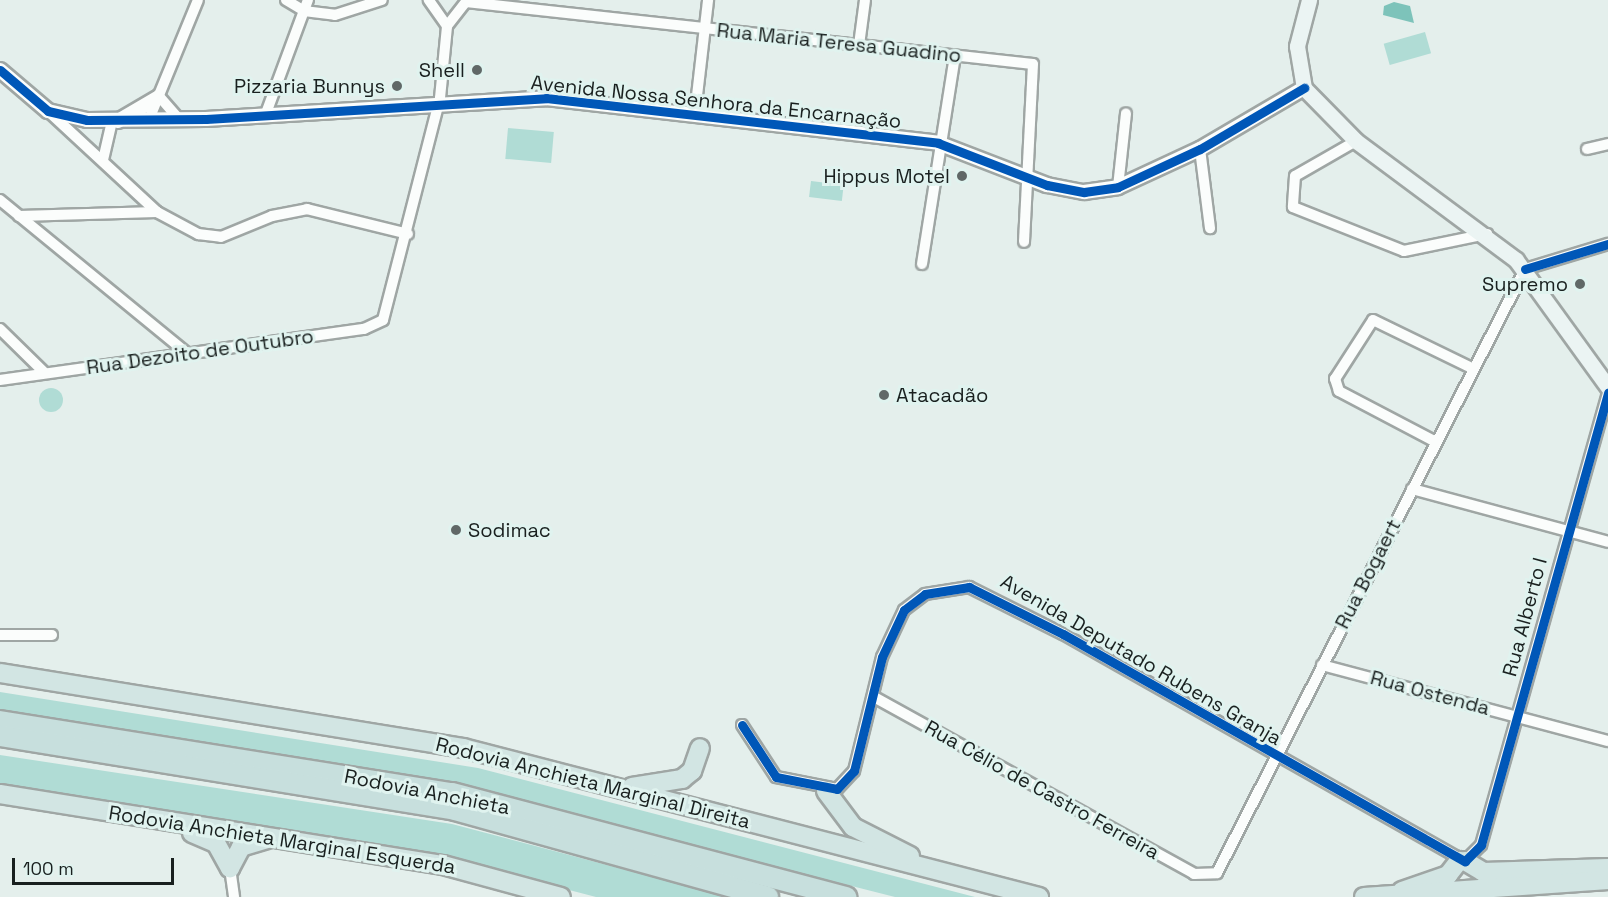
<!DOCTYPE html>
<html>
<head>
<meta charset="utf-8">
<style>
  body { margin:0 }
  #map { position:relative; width:1608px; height:897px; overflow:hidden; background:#e4efec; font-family:"Space Grotesk",sans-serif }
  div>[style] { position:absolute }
  .green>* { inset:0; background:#b0dcd5; transform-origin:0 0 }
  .round { border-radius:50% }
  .water>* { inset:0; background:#7dc3ba }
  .roads { filter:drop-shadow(2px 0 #9fa6a4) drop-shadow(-2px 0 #9fa6a4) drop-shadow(0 2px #9fa6a4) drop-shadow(0 -2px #9fa6a4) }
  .minor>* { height:10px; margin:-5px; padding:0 5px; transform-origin:5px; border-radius:5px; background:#fbfdfc }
  .tertiary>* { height:14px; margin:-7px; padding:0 7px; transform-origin:7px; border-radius:7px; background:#fbfdfc }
  .secondary>* { height:15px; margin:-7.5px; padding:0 7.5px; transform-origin:7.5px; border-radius:7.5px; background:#ebf4f3 }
  .trunk>* { height:18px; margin:-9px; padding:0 9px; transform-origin:9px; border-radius:9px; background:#d2e5e3 }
  .motorway>* { height:20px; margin:-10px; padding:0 10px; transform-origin:10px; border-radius:10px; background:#c7dfdd }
  .cycleway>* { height:9px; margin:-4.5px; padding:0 4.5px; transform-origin:4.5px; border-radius:4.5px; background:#0057b8 }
  .dots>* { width:16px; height:16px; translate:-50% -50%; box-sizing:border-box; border:3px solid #e0f3ef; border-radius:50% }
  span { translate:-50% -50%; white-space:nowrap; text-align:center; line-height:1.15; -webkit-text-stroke:6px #e0f3ef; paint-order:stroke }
  .street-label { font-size:20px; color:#19201f }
  .poi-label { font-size:20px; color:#19201f }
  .right { translate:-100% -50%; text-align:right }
  .left { translate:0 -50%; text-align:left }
  .scale { position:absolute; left:12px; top:858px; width:162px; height:27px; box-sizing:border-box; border:3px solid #19201f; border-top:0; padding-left:8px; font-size:18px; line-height:21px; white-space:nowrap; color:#19201f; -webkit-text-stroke:4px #e0f3ef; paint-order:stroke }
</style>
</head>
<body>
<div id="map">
  <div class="green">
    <i style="left:1425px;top:32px;width:22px;height:43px;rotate:74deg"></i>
    <i style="left:508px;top:128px;width:46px;height:31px;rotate:5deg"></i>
    <i style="left:811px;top:181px;width:33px;height:16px;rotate:7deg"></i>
    <i class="round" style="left:39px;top:388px;width:24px;height:24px"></i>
    <i style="clip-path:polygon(0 692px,478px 768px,975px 897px,895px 897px,421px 777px,0 712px)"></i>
    <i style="clip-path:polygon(0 755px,452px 824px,728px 897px,596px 897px,531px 880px,0 791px)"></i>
  </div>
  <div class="water">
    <i style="clip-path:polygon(1394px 2px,1410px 6px,1414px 23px,1383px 15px,1384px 6px)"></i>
  </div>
  <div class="roads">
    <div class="minor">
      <i style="left:286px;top:0;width:21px;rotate:31deg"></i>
      <i style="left:304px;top:11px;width:31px;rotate:7deg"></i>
      <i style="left:335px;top:15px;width:49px;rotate:-17.7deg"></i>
      <i style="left:466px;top:2px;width:570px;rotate:6.24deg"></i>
      <i style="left:1033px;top:64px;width:178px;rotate:92.9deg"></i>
      <i style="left:447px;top:26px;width:33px;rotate:-52deg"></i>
      <i style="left:859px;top:45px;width:45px;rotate:-82.4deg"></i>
      <i style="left:158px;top:95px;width:30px;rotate:49deg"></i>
      <i style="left:48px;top:111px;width:149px;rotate:42.8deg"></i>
      <i style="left:157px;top:212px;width:47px;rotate:28.2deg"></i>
      <i style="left:198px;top:234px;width:23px;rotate:7deg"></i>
      <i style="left:221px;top:237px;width:55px;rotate:-22.4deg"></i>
      <i style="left:272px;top:216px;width:36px;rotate:-11deg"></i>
      <i style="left:307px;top:209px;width:104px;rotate:13.9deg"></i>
      <i style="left:695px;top:113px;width:114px;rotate:-83.4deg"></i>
      <i style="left:265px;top:116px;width:124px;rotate:-69.7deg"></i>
      <i style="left:150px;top:117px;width:126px;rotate:-67.7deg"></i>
      <i style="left:1356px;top:141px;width:70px;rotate:150.2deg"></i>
      <i style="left:1295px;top:176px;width:31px;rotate:94deg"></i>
      <i style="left:1293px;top:207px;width:119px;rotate:21.6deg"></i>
      <i style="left:1404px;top:251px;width:85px;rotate:-11.6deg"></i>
      <i style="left:1200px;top:149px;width:80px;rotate:82.8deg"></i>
      <i style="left:1587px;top:149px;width:22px;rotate:-13deg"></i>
      <i style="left:103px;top:160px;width:40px;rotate:-77deg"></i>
      <i style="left:1118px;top:187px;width:74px;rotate:-83.8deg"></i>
      <i style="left:0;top:200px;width:242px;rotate:39.3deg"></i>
      <i style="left:19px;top:216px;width:138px;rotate:-1.7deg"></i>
      <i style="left:922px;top:264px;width:211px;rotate:-81deg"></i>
      <i style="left:0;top:329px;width:63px;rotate:44.4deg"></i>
      <i style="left:0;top:380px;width:368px;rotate:-8deg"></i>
      <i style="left:364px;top:329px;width:21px;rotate:-25deg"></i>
      <i style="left:383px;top:320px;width:229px;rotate:-75.6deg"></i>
      <i style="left:440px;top:98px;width:72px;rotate:-84.4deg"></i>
      <i style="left:447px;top:26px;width:32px;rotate:-125deg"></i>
      <i style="left:1436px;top:442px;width:110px;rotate:-152.3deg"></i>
      <i style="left:1339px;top:391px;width:13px;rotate:-108deg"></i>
      <i style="left:1335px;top:379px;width:70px;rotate:-57.2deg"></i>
      <i style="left:1373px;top:320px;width:112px;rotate:25.9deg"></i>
      <i style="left:1412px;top:489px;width:203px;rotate:15.1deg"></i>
      <i style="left:0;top:635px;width:52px"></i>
      <i style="left:1322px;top:665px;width:296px;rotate:14.9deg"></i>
      <i style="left:874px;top:697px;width:366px;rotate:28.9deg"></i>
      <i style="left:1194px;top:874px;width:23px;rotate:-2deg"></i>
      <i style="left:1217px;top:873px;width:678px;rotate:-62.98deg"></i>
      <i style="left:1525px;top:269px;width:87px;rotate:-16.8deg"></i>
      <i style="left:742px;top:725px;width:62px;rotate:56.8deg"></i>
      <i style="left:776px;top:777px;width:62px;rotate:11.1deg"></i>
      <i style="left:837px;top:789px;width:25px;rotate:-47deg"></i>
      <i style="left:854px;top:771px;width:117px;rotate:-76.2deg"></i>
      <i style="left:882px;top:657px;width:52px;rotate:-64.9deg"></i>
      <i style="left:904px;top:610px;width:26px;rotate:-37deg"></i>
      <i style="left:925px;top:594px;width:45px;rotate:-9deg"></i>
      <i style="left:969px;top:587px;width:105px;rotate:26.6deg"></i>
      <i style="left:1063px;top:634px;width:462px;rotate:29.5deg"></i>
      <i style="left:1465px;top:861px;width:23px;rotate:-45deg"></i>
      <i style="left:1481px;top:845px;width:470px;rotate:-74.3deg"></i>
      <i style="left:230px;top:868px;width:29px;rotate:82deg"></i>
    </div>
    <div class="tertiary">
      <i style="left:0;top:70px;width:63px;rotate:40.5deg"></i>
      <i style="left:48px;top:111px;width:40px;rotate:13deg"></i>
      <i style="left:87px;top:120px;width:119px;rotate:-0.5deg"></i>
      <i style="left:206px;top:119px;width:341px;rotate:-3.5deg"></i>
      <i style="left:546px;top:98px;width:395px;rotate:6.5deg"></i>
      <i style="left:938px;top:143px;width:117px;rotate:21.1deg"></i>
      <i style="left:1047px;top:185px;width:38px;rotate:11deg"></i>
      <i style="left:1084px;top:192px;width:34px;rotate:-8deg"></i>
      <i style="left:1118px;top:187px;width:90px;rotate:-24.9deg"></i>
      <i style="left:1200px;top:149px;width:121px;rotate:-30.4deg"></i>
      <i style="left:118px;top:121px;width:45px;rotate:-30.5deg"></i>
    </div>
    <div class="secondary">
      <i style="left:1309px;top:0;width:48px;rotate:104.6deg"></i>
      <i style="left:1297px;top:46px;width:43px;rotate:80.5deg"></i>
      <i style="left:1304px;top:88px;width:74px;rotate:45.5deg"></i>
      <i style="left:1356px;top:141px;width:199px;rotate:36.6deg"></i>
      <i style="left:1516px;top:260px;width:157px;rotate:54.1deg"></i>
    </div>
    <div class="trunk">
      <i style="left:0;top:673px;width:469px;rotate:9.2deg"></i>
      <i style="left:463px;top:748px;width:595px;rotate:14.5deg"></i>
      <i style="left:632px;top:787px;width:51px;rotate:-9.1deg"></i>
      <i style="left:682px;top:779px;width:13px;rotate:-39deg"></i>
      <i style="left:692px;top:771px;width:24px;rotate:-71deg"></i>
      <i style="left:826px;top:791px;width:45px;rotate:53.1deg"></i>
      <i style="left:853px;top:827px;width:64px;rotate:27deg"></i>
      <i style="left:0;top:794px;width:449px;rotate:9.1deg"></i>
      <i style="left:443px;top:865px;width:122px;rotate:15.2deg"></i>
      <i style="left:192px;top:833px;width:26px;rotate:23deg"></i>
      <i style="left:216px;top:843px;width:29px;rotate:61deg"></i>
      <i style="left:1465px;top:861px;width:21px;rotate:31deg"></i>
      <i style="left:1483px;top:872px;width:125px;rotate:-1.8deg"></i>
      <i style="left:230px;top:868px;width:24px;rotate:-62deg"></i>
      <i style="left:241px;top:847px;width:28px;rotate:-17deg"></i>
      <i style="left:1402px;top:891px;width:49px;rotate:-19.2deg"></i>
      <i style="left:1448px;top:875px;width:18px;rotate:-52deg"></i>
      <i style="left:1364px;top:897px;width:245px;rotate:-4deg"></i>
    </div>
    <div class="motorway">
      <i style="left:0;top:721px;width:458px;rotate:9.1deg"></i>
      <i style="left:452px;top:793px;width:408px;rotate:14.8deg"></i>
      <i style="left:0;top:736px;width:461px;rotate:9.2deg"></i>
      <i style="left:455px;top:810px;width:325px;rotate:15.5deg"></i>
    </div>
  </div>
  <div class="cycleway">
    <i style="left:0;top:70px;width:63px;rotate:40.5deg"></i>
    <i style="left:48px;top:111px;width:40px;rotate:13deg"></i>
    <i style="left:87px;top:120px;width:119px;rotate:-0.5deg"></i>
    <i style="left:206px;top:119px;width:341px;rotate:-3.5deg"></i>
    <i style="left:546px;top:98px;width:395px;rotate:6.5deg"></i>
    <i style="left:938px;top:143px;width:117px;rotate:21.1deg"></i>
    <i style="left:1047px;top:185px;width:38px;rotate:11deg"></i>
    <i style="left:1084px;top:192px;width:34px;rotate:-8deg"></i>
    <i style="left:1118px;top:187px;width:90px;rotate:-24.9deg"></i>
    <i style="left:1200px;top:149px;width:121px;rotate:-30.4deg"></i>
    <i style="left:1525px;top:269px;width:87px;rotate:-16.8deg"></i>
    <i style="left:742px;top:725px;width:62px;rotate:56.8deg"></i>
    <i style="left:776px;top:777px;width:62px;rotate:11.1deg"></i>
    <i style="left:837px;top:789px;width:25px;rotate:-47deg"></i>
    <i style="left:854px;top:771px;width:117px;rotate:-76.2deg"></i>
    <i style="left:882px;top:657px;width:52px;rotate:-64.9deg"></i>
    <i style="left:904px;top:610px;width:26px;rotate:-37deg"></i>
    <i style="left:925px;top:594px;width:45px;rotate:-9deg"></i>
    <i style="left:969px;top:587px;width:105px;rotate:26.6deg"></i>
    <i style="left:1063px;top:634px;width:462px;rotate:29.5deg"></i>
    <i style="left:1465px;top:861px;width:23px;rotate:-45deg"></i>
    <i style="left:1481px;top:845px;width:470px;rotate:-74.3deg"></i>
  </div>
  <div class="dots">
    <i style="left:477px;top:70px;background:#606867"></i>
    <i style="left:397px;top:86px;background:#606867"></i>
    <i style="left:962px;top:176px;background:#606867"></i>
    <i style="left:1580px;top:284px;background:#606867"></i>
    <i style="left:884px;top:395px;background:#606867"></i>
    <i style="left:456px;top:530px;background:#606867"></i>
  </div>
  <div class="street-label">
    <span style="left:839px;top:43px;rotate:6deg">Rua Maria Teresa Guadino</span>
    <span style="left:716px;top:102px;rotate:6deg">Avenida Nossa Senhora da Encarnação</span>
    <span style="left:200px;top:352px;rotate:-8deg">Rua Dezoito de Outubro</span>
    <span style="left:1368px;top:574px;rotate:-63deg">Rua Bogaert</span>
    <span style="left:1525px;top:617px;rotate:-75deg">Rua Alberto I</span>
    <span style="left:1141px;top:660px;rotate:30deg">Avenida Deputado Rubens Granja</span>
    <span style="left:1430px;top:693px;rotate:15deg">Rua Ostenda</span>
    <span style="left:593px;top:783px;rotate:14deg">Rodovia Anchieta Marginal Direita</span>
    <span style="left:1042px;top:790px;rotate:29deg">Rua Célio de Castro Ferreira</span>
    <span style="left:427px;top:792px;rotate:11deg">Rodovia Anchieta</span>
    <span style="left:282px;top:840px;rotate:9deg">Rodovia Anchieta Marginal Esquerda</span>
  </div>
  <div class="poi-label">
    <span class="right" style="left:465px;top:70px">Shell</span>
    <span class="right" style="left:385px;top:86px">Pizzaria Bunnys</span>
    <span class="right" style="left:950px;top:176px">Hippus Motel</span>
    <span class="right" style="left:1568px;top:284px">Supremo</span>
    <span class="left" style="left:896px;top:395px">Atacadão</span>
    <span class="left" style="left:468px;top:530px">Sodimac</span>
  </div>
  <div class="scale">100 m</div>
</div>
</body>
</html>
